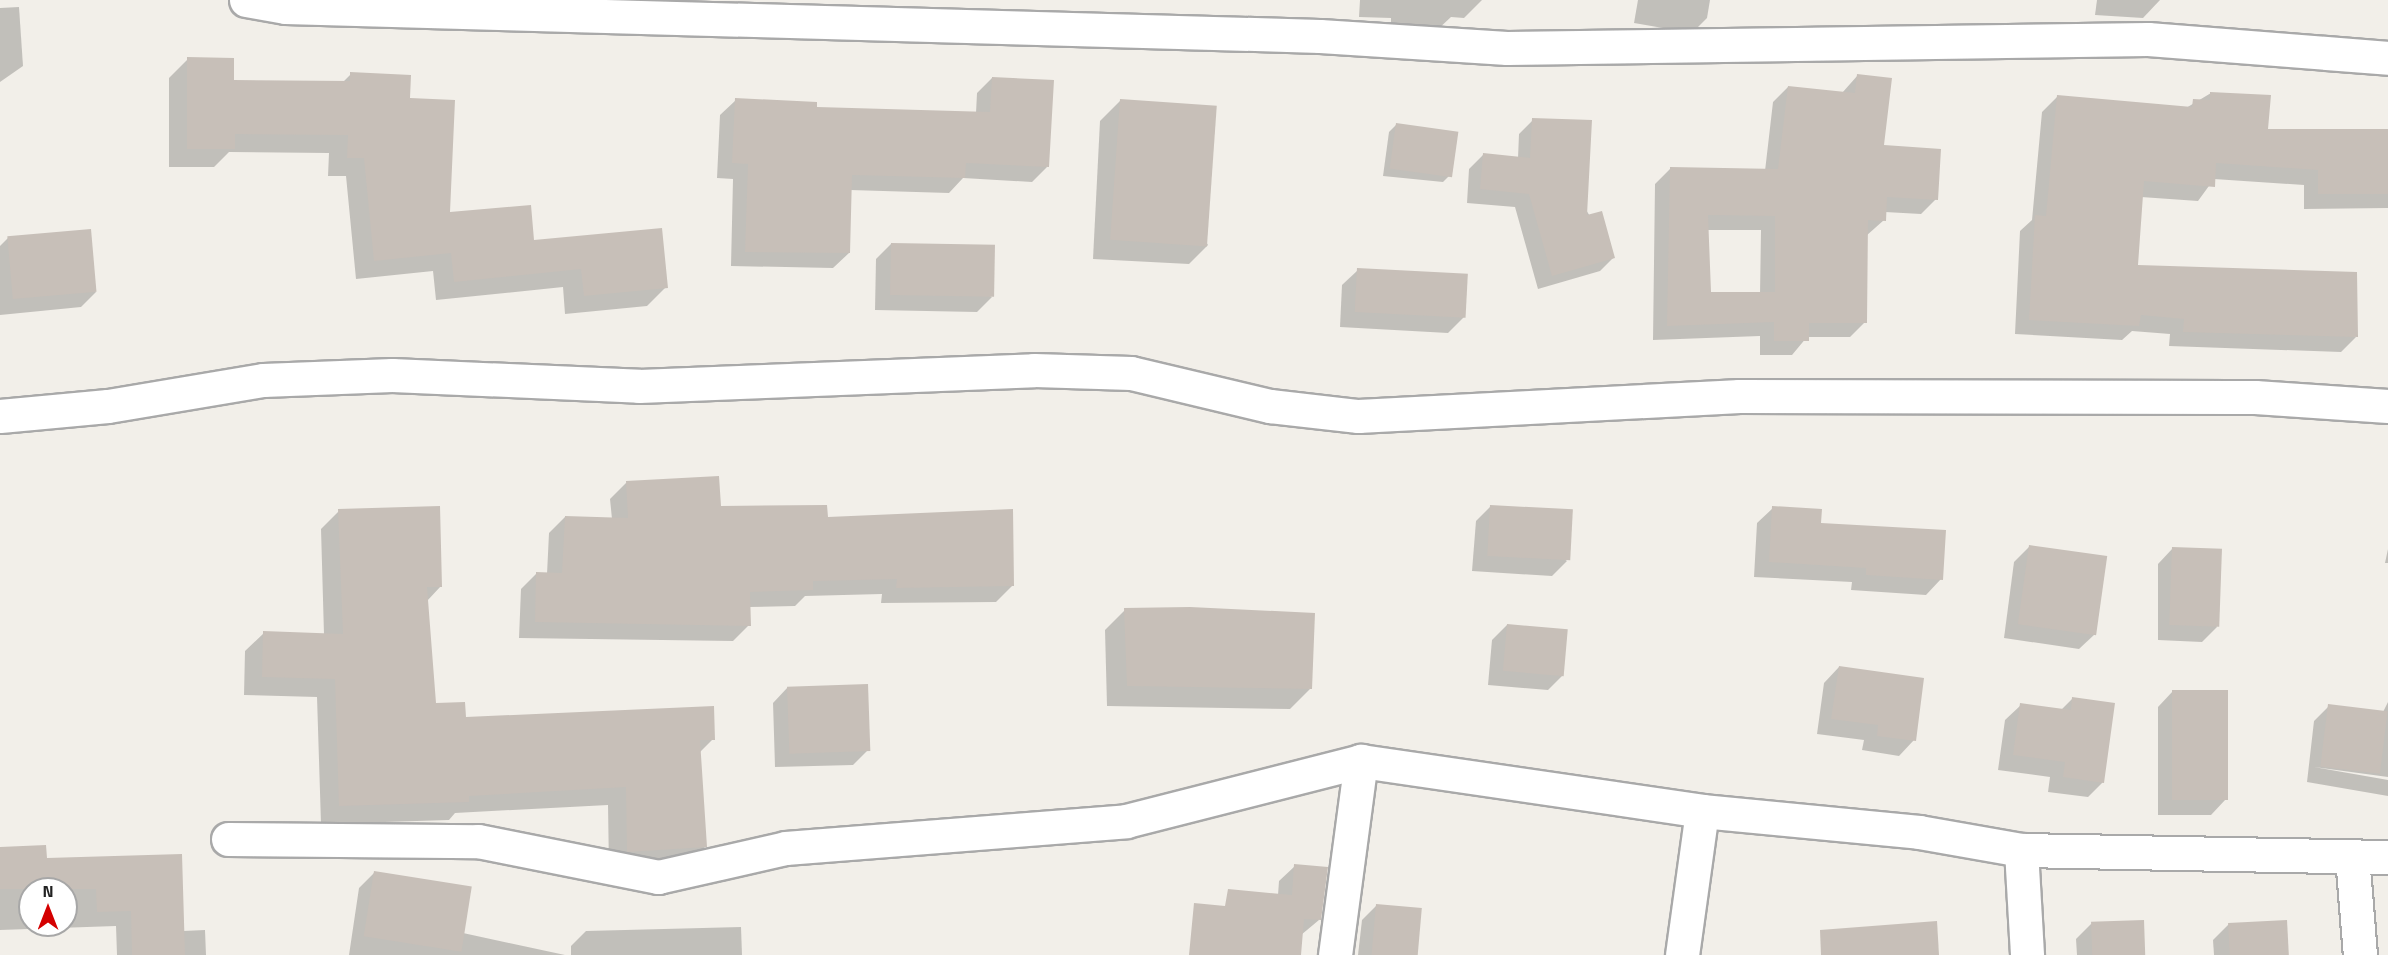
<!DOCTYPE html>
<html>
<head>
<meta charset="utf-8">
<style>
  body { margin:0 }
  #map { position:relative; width:2388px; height:955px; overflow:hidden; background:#f2efe9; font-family:"Titillium Web",sans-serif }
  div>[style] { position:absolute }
  .shadow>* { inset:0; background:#0003 }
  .building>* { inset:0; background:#c7bfb8; transform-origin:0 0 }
  .roads { filter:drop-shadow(2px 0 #a9a9a9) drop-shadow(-2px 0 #a9a9a9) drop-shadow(0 2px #a9a9a9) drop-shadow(0 -2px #a9a9a9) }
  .minor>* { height:33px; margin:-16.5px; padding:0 16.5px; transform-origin:16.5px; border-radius:16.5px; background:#fff }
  span { translate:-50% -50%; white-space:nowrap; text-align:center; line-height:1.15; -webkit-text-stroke:6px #fff; paint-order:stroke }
  .north { position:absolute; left:18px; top:877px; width:60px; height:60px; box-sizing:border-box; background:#fff; border:2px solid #a7a7a7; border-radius:50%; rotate:0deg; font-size:16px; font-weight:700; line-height:24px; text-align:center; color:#222 }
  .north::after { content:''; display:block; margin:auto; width:21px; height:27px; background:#d40000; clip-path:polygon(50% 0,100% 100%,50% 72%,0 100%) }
</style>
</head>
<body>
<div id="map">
  <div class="shadow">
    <i style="clip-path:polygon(1360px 0,1482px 0,1464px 18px,1451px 17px,1436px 31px,1391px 29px,1391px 18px,1359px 17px)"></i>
    <i style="clip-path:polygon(1638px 0,1710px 0,1707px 18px,1692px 33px,1634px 23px)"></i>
    <i style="clip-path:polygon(2097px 0,2160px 0,2143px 18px,2095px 15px)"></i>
    <i style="clip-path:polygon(19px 7px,23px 66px,0 82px,0 8px)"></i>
    <i style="clip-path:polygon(188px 59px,232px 82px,342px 83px,351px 74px,408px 99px,448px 214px,666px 287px,647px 306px,565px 314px,563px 287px,436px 300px,433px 271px,356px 279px,346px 176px,328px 176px,329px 153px,229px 152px,214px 167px,169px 167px,169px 78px)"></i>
    <i style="clip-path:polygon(evenodd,1858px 75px,1883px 147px,1936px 199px,1921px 214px,1885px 212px,1884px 220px,1866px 236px,1865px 322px,1850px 337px,1807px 337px,1792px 355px,1760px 355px,1760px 336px,1653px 340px,1655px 184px,1670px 169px,1765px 171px,1773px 102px,1788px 87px,1842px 93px,1858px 75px,1707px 230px,1761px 230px,1760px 294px,1709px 294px,1707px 230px)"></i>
    <i style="clip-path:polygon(992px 78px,1047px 167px,1032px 182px,963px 178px,949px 193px,850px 190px,849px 253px,833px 268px,731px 266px,733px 179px,717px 178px,720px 115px,736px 100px,815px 109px,976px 113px,977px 93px)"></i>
    <i style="clip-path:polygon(2211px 93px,2267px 131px,2388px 130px,2388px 208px,2304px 209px,2304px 185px,2214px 179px,2198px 201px,2141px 197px,2136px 267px,2356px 337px,2341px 352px,2169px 346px,2170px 334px,2132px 331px,2122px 340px,2015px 334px,2020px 231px,2032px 220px,2042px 112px,2057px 97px,2186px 108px)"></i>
    <i style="clip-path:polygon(1120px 101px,1208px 245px,1189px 264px,1093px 259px,1100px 121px)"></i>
    <i style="clip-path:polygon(1533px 120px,1614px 257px,1600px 271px,1538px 289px,1515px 207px,1467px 203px,1469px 169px,1483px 155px,1518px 158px,1519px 134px)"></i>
    <i style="clip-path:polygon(1397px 124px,1451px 174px,1443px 182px,1383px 176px,1389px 132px)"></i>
    <i style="clip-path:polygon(8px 238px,96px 292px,81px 307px,0 315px,0 246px)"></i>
    <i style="clip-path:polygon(891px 244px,992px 297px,977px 312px,875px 310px,876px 259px)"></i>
    <i style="clip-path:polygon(1358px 270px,1464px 317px,1448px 333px,1340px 327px,1342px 285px)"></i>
    <i style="clip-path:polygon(626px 483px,719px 508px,827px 519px,1012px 586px,996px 602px,881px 603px,882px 594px,805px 596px,795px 606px,749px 607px,749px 625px,733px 641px,519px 638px,521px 589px,537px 573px,547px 574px,549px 533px,565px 517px,612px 519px,610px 499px)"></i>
    <i style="clip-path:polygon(1491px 506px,1567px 561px,1552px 576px,1472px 571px,1476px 521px)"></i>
    <i style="clip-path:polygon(1773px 508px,1819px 524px,1941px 579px,1926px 595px,1851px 590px,1852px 582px,1754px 577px,1757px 523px)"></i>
    <i style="clip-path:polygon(339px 511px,441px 586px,427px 601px,435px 705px,465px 718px,713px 739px,699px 753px,706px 846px,687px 865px,609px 870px,608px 805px,455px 813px,449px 820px,321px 824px,317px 697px,244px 695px,245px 651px,264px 633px,324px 635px,321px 529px)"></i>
    <i style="clip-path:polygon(2029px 547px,2095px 634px,2079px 649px,2004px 638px,2014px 562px)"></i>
    <i style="clip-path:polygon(2173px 548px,2217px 627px,2202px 642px,2158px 640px,2158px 564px)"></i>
    <i style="clip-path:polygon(2388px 549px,2388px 563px,2385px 563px)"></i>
    <i style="clip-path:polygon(1125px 610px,1310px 689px,1290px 709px,1107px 706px,1105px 630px)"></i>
    <i style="clip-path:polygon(1507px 625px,1563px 675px,1548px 690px,1488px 685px,1492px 640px)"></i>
    <i style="clip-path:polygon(1839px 667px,1914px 740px,1899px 756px,1862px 750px,1864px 740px,1817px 734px,1824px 683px)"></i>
    <i style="clip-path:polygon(788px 687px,868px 750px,853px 765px,775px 767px,773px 703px)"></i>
    <i style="clip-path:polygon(2173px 691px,2226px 799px,2211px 815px,2158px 815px,2158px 707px)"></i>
    <i style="clip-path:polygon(2073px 698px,2103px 782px,2088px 797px,2048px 792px,2050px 777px,1998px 770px,2005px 720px,2021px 705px,2061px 710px)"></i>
    <i style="clip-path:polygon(2388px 702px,2388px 777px,2314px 767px,2388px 780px,2388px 796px,2307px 782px,2314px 721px,2329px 706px,2383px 712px)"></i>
    <i style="clip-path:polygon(evenodd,0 848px,46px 860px,183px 931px,205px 930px,206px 955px,117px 955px,116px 926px,0 930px,0 848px,30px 889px,66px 889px,66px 925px,30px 925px,30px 889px)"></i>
    <i style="clip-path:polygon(1295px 866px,1319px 920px,1301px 935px,1299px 955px,1244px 955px,1278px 895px,1279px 881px)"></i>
    <i style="clip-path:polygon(374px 873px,463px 933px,565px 955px,349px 955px,359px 888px)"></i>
    <i style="clip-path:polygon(1377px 905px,1416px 955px,1358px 955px,1362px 920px)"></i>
    <i style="clip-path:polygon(2091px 924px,2144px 955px,2077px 955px,2076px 939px)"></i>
    <i style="clip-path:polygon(2229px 924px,2287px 955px,2214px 955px,2213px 940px)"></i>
    <i style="clip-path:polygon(741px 927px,742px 955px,571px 955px,571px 946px,586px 931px)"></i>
  </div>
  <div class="building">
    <i style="clip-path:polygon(187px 57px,234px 58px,234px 80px,350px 81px,350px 72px,411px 75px,410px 98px,455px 100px,450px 212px,531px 205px,534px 240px,662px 228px,668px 288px,584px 296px,581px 269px,454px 282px,451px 253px,374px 261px,364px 158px,347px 158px,348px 135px,235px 134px,235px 149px,187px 149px)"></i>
    <i style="clip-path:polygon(evenodd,1857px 74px,1892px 78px,1884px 145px,1941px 149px,1938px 200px,1887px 197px,1886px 221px,1868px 220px,1867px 323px,1809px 323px,1809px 341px,1774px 341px,1774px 322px,1667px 326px,1670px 167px,1778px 169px,1788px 86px,1855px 93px,1857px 74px,1708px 215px,1775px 216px,1775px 292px,1711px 292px,1708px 215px)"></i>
    <i style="clip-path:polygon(992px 77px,1054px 80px,1049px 167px,966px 163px,965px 178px,852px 175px,850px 253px,745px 252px,748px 164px,732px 163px,735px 98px,817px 102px,817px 107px,990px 112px)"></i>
    <i style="clip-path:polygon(2210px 92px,2271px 95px,2268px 129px,2388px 129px,2388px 194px,2318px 194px,2318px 170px,2216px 163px,2215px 187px,2144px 181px,2138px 265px,2357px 272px,2358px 337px,2183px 332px,2184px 319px,2141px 315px,2139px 326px,2029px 320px,2035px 215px,2046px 216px,2057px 95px,2192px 107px,2193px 99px,2210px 100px)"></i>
    <i style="left:1120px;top:99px;width:97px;height:141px;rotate:4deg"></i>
    <i style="clip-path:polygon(1532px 118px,1592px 120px,1587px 215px,1602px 211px,1615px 258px,1552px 276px,1529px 194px,1480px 189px,1483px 153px,1530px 158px)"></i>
    <i style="left:1396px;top:123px;width:63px;height:46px;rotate:8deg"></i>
    <i style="left:91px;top:229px;width:63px;height:84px;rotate:85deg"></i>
    <i style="left:891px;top:243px;width:104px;height:52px;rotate:1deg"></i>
    <i style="left:1357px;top:268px;width:111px;height:44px;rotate:3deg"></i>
    <i style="clip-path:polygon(719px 476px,721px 506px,827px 505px,828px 517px,1013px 509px,1014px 586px,896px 588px,897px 579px,813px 581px,813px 590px,750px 592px,751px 626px,535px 622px,536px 572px,562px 573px,565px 516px,628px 518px,626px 481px)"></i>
    <i style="left:1490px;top:505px;width:83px;height:51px;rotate:3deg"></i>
    <i style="clip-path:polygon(440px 506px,442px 587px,427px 587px,436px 703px,465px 702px,466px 717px,714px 706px,715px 740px,700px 740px,707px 847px,627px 852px,626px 787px,469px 796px,469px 802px,339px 806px,335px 679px,262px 677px,263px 631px,343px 634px,338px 509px)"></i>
    <i style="clip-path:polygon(1772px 506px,1822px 509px,1821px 523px,1946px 530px,1943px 580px,1866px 575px,1866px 568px,1769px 562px)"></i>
    <i style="left:2029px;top:545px;width:79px;height:80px;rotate:8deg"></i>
    <i style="left:2172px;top:547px;width:50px;height:78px;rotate:2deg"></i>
    <i style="clip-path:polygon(1190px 607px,1315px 613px,1312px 689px,1127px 686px,1124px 608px)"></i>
    <i style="left:1507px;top:624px;width:61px;height:47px;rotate:5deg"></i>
    <i style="clip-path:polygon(1839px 666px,1924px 678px,1916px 741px,1877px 736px,1878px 725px,1831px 719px)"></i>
    <i style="left:868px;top:684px;width:67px;height:81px;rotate:88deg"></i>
    <i style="left:2172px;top:690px;width:56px;height:110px"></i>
    <i style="clip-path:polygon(2072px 697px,2115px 703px,2104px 783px,2063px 777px,2065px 762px,2013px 755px,2020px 703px,2071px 710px)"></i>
    <i style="left:2328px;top:704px;width:60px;height:63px;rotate:7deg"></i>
    <i style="clip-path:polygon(46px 845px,47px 858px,182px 854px,185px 955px,132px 955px,131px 911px,97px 912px,96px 889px,0 889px,0 847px)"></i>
    <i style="clip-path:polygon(1294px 864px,1328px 867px,1321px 920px,1304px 919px,1301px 955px,1189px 955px,1194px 903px,1225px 906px,1228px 889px,1292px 895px)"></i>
    <i style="left:374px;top:871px;width:99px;height:66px;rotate:9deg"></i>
    <i style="left:1376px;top:904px;width:46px;height:51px;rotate:5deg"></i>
    <i style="left:2144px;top:920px;width:35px;height:53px;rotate:88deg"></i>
    <i style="left:2287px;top:920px;width:35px;height:59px;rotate:87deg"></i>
    <i style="clip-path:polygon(1937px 921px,1939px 955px,1821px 955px,1820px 930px)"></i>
  </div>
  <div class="roads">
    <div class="minor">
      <i style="left:246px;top:0;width:40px;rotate:10deg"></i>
      <i style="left:285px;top:7px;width:1035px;rotate:1.6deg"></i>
      <i style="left:1320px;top:36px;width:187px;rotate:3.7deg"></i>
      <i style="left:1507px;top:48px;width:641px;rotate:-0.8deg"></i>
      <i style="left:2148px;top:39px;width:241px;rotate:4.5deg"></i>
      <i style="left:0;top:416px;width:108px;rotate:-5.3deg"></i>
      <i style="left:108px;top:406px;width:157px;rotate:-9.5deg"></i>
      <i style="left:263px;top:380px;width:129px;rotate:-2.2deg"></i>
      <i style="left:392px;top:375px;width:247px;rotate:2.5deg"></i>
      <i style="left:639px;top:386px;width:395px;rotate:-2.3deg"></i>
      <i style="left:1034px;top:370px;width:97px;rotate:1.8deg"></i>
      <i style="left:1131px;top:373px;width:143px;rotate:13.4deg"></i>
      <i style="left:1270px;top:406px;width:89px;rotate:6.5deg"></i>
      <i style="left:1358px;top:416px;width:382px;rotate:-3deg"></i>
      <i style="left:1739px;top:396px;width:516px;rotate:0.11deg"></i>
      <i style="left:2255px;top:397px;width:133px;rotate:3.9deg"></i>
      <i style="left:228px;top:839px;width:250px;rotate:0.5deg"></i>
      <i style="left:478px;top:841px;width:184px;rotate:11.3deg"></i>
      <i style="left:658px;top:877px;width:131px;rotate:-12.8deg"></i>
      <i style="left:786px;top:848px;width:341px;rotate:-4.5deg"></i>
      <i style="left:1126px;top:821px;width:243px;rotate:-14.3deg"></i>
      <i style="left:1361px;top:761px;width:345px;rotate:8.3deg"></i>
      <i style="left:1702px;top:811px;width:218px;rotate:5.5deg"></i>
      <i style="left:1919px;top:832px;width:104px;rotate:10deg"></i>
      <i style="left:2021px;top:850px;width:367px;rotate:1.1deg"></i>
      <i style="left:2021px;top:850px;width:105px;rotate:86.7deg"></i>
      <i style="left:2352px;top:856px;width:99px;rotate:85.4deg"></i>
      <i style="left:1335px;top:955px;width:196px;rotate:-82.4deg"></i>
      <i style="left:1682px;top:955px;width:145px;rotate:-82.1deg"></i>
    </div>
  </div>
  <div class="north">N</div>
</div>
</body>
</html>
